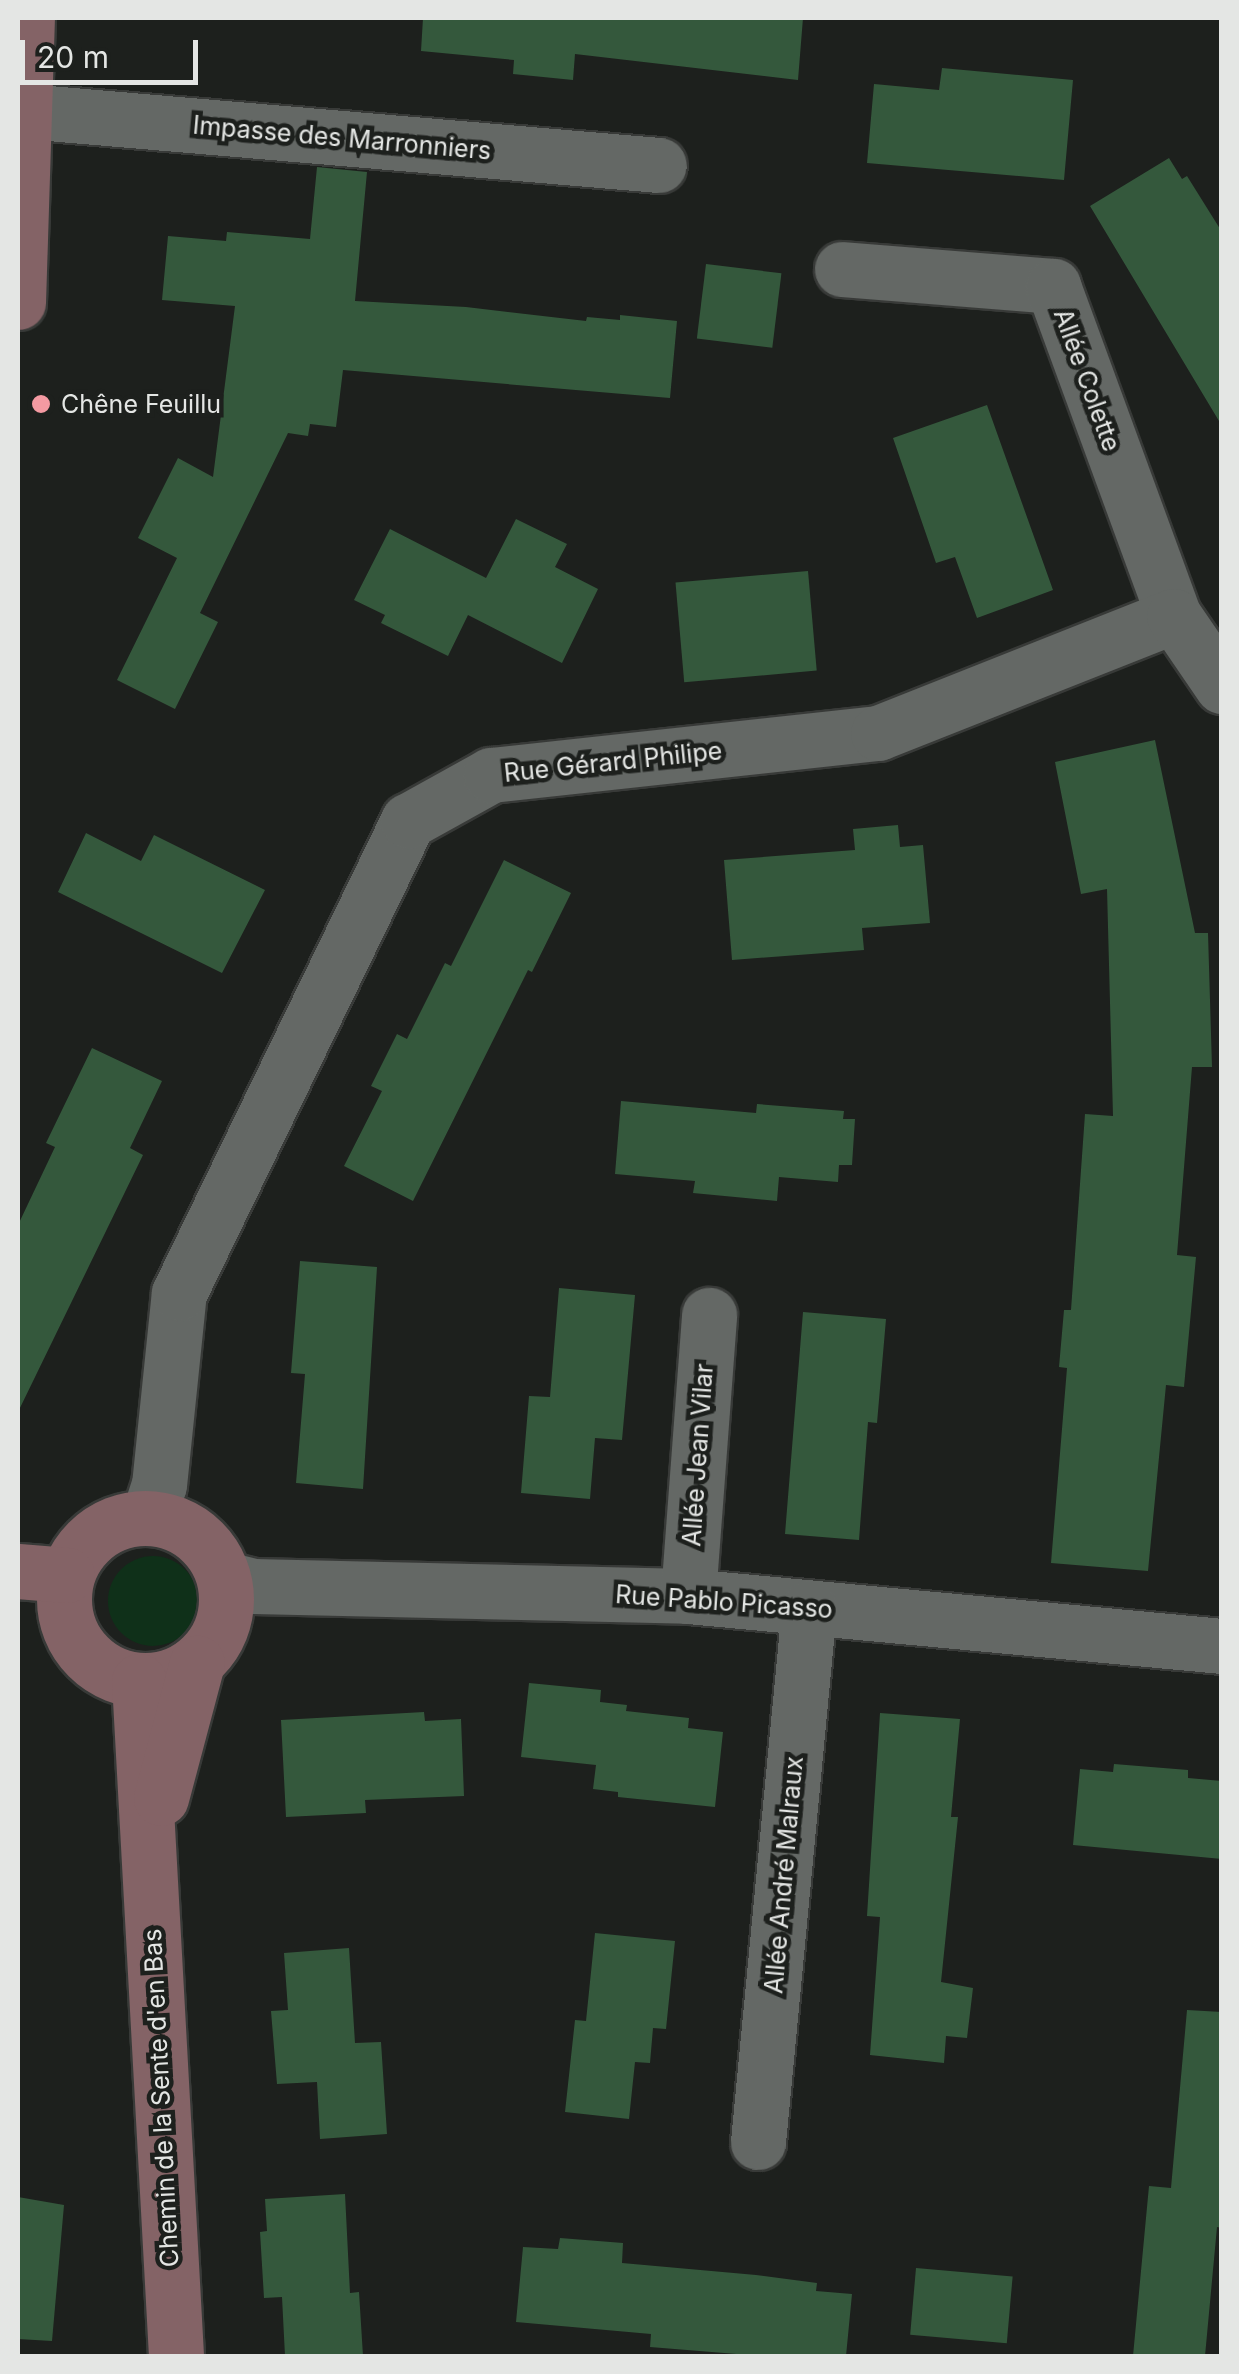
<!DOCTYPE html>
<html>
<head>
<meta charset="utf-8">
<style>
  body { margin:0 }
  #map { position:relative; width:1239px; height:2374px; overflow:hidden; background:#1d201d; font-family:Inter,sans-serif }
  div>[style] { position:absolute }
  .green>* { inset:0; background:#0f3019 }
  .round { border-radius:50% }
  .building>* { inset:0; background:#34583c; transform-origin:0 0 }
  .roads { filter:drop-shadow(2px 0 #383a38) drop-shadow(-2px 0 #383a38) drop-shadow(0 2px #383a38) drop-shadow(0 -2px #383a38) }
  .street>* { height:55px; margin:-27.5px; padding:0 27.5px; transform-origin:27.5px; border-radius:27.5px; background:#646865 }
  .secondary>* { height:55px; margin:-27.5px; padding:0 27.5px; transform-origin:27.5px; border-radius:27.5px; background:#846366 }
  .secondary>.ring { margin:-27.5px; padding:0; box-sizing:content-box; background:none; border:55px solid #846366; border-radius:50% }
  .dots>* { width:28px; height:28px; translate:-50% -50%; box-sizing:border-box; border:5px solid #1d201d; border-radius:50% }
  span { translate:-50% -50%; white-space:nowrap; text-align:center; line-height:1.15; -webkit-text-stroke:9px #1d201d; paint-order:stroke }
  .street-label { font-size:25px; color:#e4e6e4 }
  .poi-label { font-size:25px; color:#e4e6e4 }
  .left { translate:0 -50%; text-align:left }
  .frame { position:absolute; inset:0; border:20px solid #e4e6e4; pointer-events:none }
  .scale { position:absolute; left:20px; top:40px; width:178px; height:45px; box-sizing:border-box; border:5px solid #e4e6e4; border-top:0; padding-left:12px; font-size:30px; line-height:35px; white-space:nowrap; color:#e4e6e4; -webkit-text-stroke:8px #1d201d; paint-order:stroke }
</style>
</head>
<body>
<div id="map">
  <div class="green">
    <i class="round" style="left:108px;top:1556px;width:90px;height:90px"></i>
  </div>
  <div class="building">
    <i style="clip-path:polygon(423px 18px,803px 18px,798px 80px,575px 54px,573px 80px,513px 74px,514px 60px,421px 51px)"></i>
    <i style="clip-path:polygon(942px 68px,1073px 80px,1064px 180px,867px 163px,874px 84px,939px 90px)"></i>
    <i style="clip-path:polygon(1169px 158px,1182px 179px,1187px 176px,1222px 232px,1222px 426px,1090px 206px)"></i>
    <i style="clip-path:polygon(317px 167px,367px 172px,355px 301px,466px 307px,586px 321px,587px 317px,620px 320px,620px 315px,677px 321px,670px 398px,343px 370px,336px 427px,310px 424px,308px 436px,288px 433px,200px 613px,218px 622px,175px 709px,117px 680px,177px 558px,138px 538px,178px 458px,213px 477px,235px 306px,162px 300px,168px 236px,226px 241px,227px 232px,310px 239px)"></i>
    <i style="left:706px;top:264px;width:76px;height:75px;rotate:7deg"></i>
    <i style="clip-path:polygon(987px 405px,1053px 590px,977px 618px,955px 557px,936px 563px,893px 438px)"></i>
    <i style="clip-path:polygon(516px 519px,567px 544px,555px 567px,598px 589px,562px 663px,468px 615px,448px 656px,381px 623px,385px 615px,354px 600px,390px 529px,486px 578px)"></i>
    <i style="left:808px;top:571px;width:100px;height:133px;rotate:85deg"></i>
    <i style="clip-path:polygon(1155px 740px,1195px 933px,1208px 933px,1212px 1067px,1192px 1067px,1177px 1255px,1196px 1257px,1184px 1387px,1166px 1385px,1148px 1571px,1051px 1563px,1067px 1368px,1059px 1367px,1064px 1310px,1071px 1310px,1085px 1114px,1113px 1116px,1107px 889px,1081px 894px,1055px 762px)"></i>
    <i style="clip-path:polygon(898px 825px,900px 847px,923px 845px,930px 923px,862px 928px,864px 950px,732px 960px,724px 860px,855px 850px,853px 829px)"></i>
    <i style="clip-path:polygon(86px 833px,141px 861px,154px 835px,265px 890px,222px 973px,58px 892px)"></i>
    <i style="clip-path:polygon(504px 860px,571px 893px,532px 972px,528px 970px,413px 1201px,344px 1166px,382px 1091px,371px 1086px,397px 1034px,407px 1039px,445px 963px,451px 966px)"></i>
    <i style="clip-path:polygon(92px 1048px,162px 1081px,130px 1148px,143px 1155px,18px 1412px,18px 1225px,55px 1147px,46px 1143px)"></i>
    <i style="clip-path:polygon(621px 1101px,756px 1113px,757px 1104px,844px 1111px,843px 1119px,855px 1119px,852px 1165px,839px 1165px,838px 1182px,779px 1177px,777px 1201px,693px 1193px,695px 1181px,615px 1174px)"></i>
    <i style="clip-path:polygon(300px 1261px,377px 1267px,363px 1489px,296px 1483px,305px 1374px,291px 1373px)"></i>
    <i style="clip-path:polygon(559px 1288px,635px 1295px,622px 1440px,595px 1438px,590px 1499px,521px 1493px,529px 1396px,550px 1397px)"></i>
    <i style="clip-path:polygon(803px 1312px,886px 1319px,877px 1423px,868px 1422px,859px 1540px,785px 1534px)"></i>
    <i style="clip-path:polygon(529px 1683px,601px 1690px,600px 1702px,627px 1705px,626px 1711px,689px 1718px,688px 1728px,723px 1732px,715px 1807px,618px 1797px,618px 1792px,593px 1789px,596px 1765px,521px 1757px)"></i>
    <i style="clip-path:polygon(424px 1712px,425px 1721px,461px 1719px,464px 1796px,365px 1800px,366px 1813px,286px 1817px,281px 1720px)"></i>
    <i style="clip-path:polygon(880px 1713px,960px 1719px,951px 1817px,958px 1817px,941px 1982px,973px 1988px,967px 2038px,946px 2036px,944px 2063px,870px 2055px,880px 1917px,867px 1916px)"></i>
    <i style="clip-path:polygon(1114px 1764px,1188px 1770px,1188px 1778px,1222px 1781px,1222px 1859px,1073px 1845px,1080px 1769px,1113px 1772px)"></i>
    <i style="clip-path:polygon(595px 1933px,675px 1941px,666px 2029px,653px 2028px,650px 2063px,635px 2062px,629px 2119px,565px 2112px,575px 2020px,586px 2021px)"></i>
    <i style="clip-path:polygon(349px 1948px,355px 2043px,381px 2042px,387px 2134px,320px 2139px,317px 2082px,277px 2084px,271px 2011px,288px 2010px,284px 1953px)"></i>
    <i style="clip-path:polygon(1187px 2010px,1222px 2012px,1222px 2228px,1217px 2227px,1205px 2356px,1133px 2356px,1149px 2186px,1171px 2188px)"></i>
    <i style="clip-path:polygon(345px 2194px,350px 2293px,359px 2292px,363px 2356px,285px 2356px,282px 2297px,264px 2298px,260px 2232px,267px 2231px,265px 2199px)"></i>
    <i style="clip-path:polygon(18px 2197px,64px 2205px,52px 2341px,18px 2339px)"></i>
    <i style="clip-path:polygon(560px 2238px,623px 2243px,622px 2263px,756px 2275px,817px 2283px,816px 2291px,852px 2294px,846px 2356px,761px 2356px,650px 2347px,651px 2334px,516px 2322px,523px 2247px,558px 2249px)"></i>
    <i style="left:916px;top:2268px;width:97px;height:67px;rotate:5deg"></i>
  </div>
  <div class="roads">
    <div class="street">
      <i style="left:25px;top:111px;width:636px;rotate:4.87deg"></i>
      <i style="left:842px;top:269px;width:212px;rotate:4.6deg"></i>
      <i style="left:1053px;top:286px;width:351px;rotate:69.9deg"></i>
      <i style="left:148px;top:1518px;width:35px;rotate:-72deg"></i>
      <i style="left:159px;top:1485px;width:193px;rotate:-84.1deg"></i>
      <i style="left:179px;top:1293px;width:525px;rotate:-64.12deg"></i>
      <i style="left:408px;top:821px;width:95px;rotate:-29deg"></i>
      <i style="left:491px;top:775px;width:389px;rotate:-6.2deg"></i>
      <i style="left:878px;top:733px;width:318px;rotate:-21.6deg"></i>
      <i style="left:1174px;top:616px;width:85px;rotate:55.6deg"></i>
      <i style="left:225px;top:1579px;width:29px;rotate:14deg"></i>
      <i style="left:253px;top:1586px;width:435px;rotate:1.3deg"></i>
      <i style="left:688px;top:1596px;width:536px;rotate:5.35deg"></i>
      <i style="left:688px;top:1596px;width:282px;rotate:-85.7deg"></i>
      <i style="left:758px;top:2142px;width:537px;rotate:-84.55deg"></i>
    </div>
    <div class="secondary">
      <i style="left:18px;top:302px;width:284px;rotate:-88.2deg"></i>
      <i class="ring" style="left:64px;top:1518px;width:107px;height:107px"></i>
      <i style="left:18px;top:1571px;width:49px;rotate:4.7deg"></i>
      <i style="left:139px;top:1681px;width:676px;rotate:86.86deg"></i>
      <i style="left:161px;top:1798px;width:140px;rotate:-75.1deg"></i>
    </div>
  </div>
  <div class="dots">
    <i style="left:41px;top:404px;background:#f49aa2"></i>
  </div>
  <div class="street-label">
    <span style="left:342px;top:138px;rotate:5deg">Impasse des Marronniers</span>
    <span style="left:1087px;top:380px;rotate:70deg">Allée Colette</span>
    <span style="left:613px;top:762px;rotate:-6deg">Rue Gérard Philipe</span>
    <span style="left:698px;top:1455px;rotate:-86deg">Allée Jean Vilar</span>
    <span style="left:724px;top:1602px;rotate:4deg">Rue Pablo Picasso</span>
    <span style="left:784px;top:1875px;rotate:-85deg">Allée André Malraux</span>
    <span style="left:161px;top:2098px;rotate:-93deg">Chemin de la Sente d'en Bas</span>
  </div>
  <div class="poi-label">
    <span class="left" style="left:61px;top:404px">Chêne Feuillu</span>
  </div>
  <div class="frame"></div>
  <div class="scale">20 m</div>
</div>
</body>
</html>
